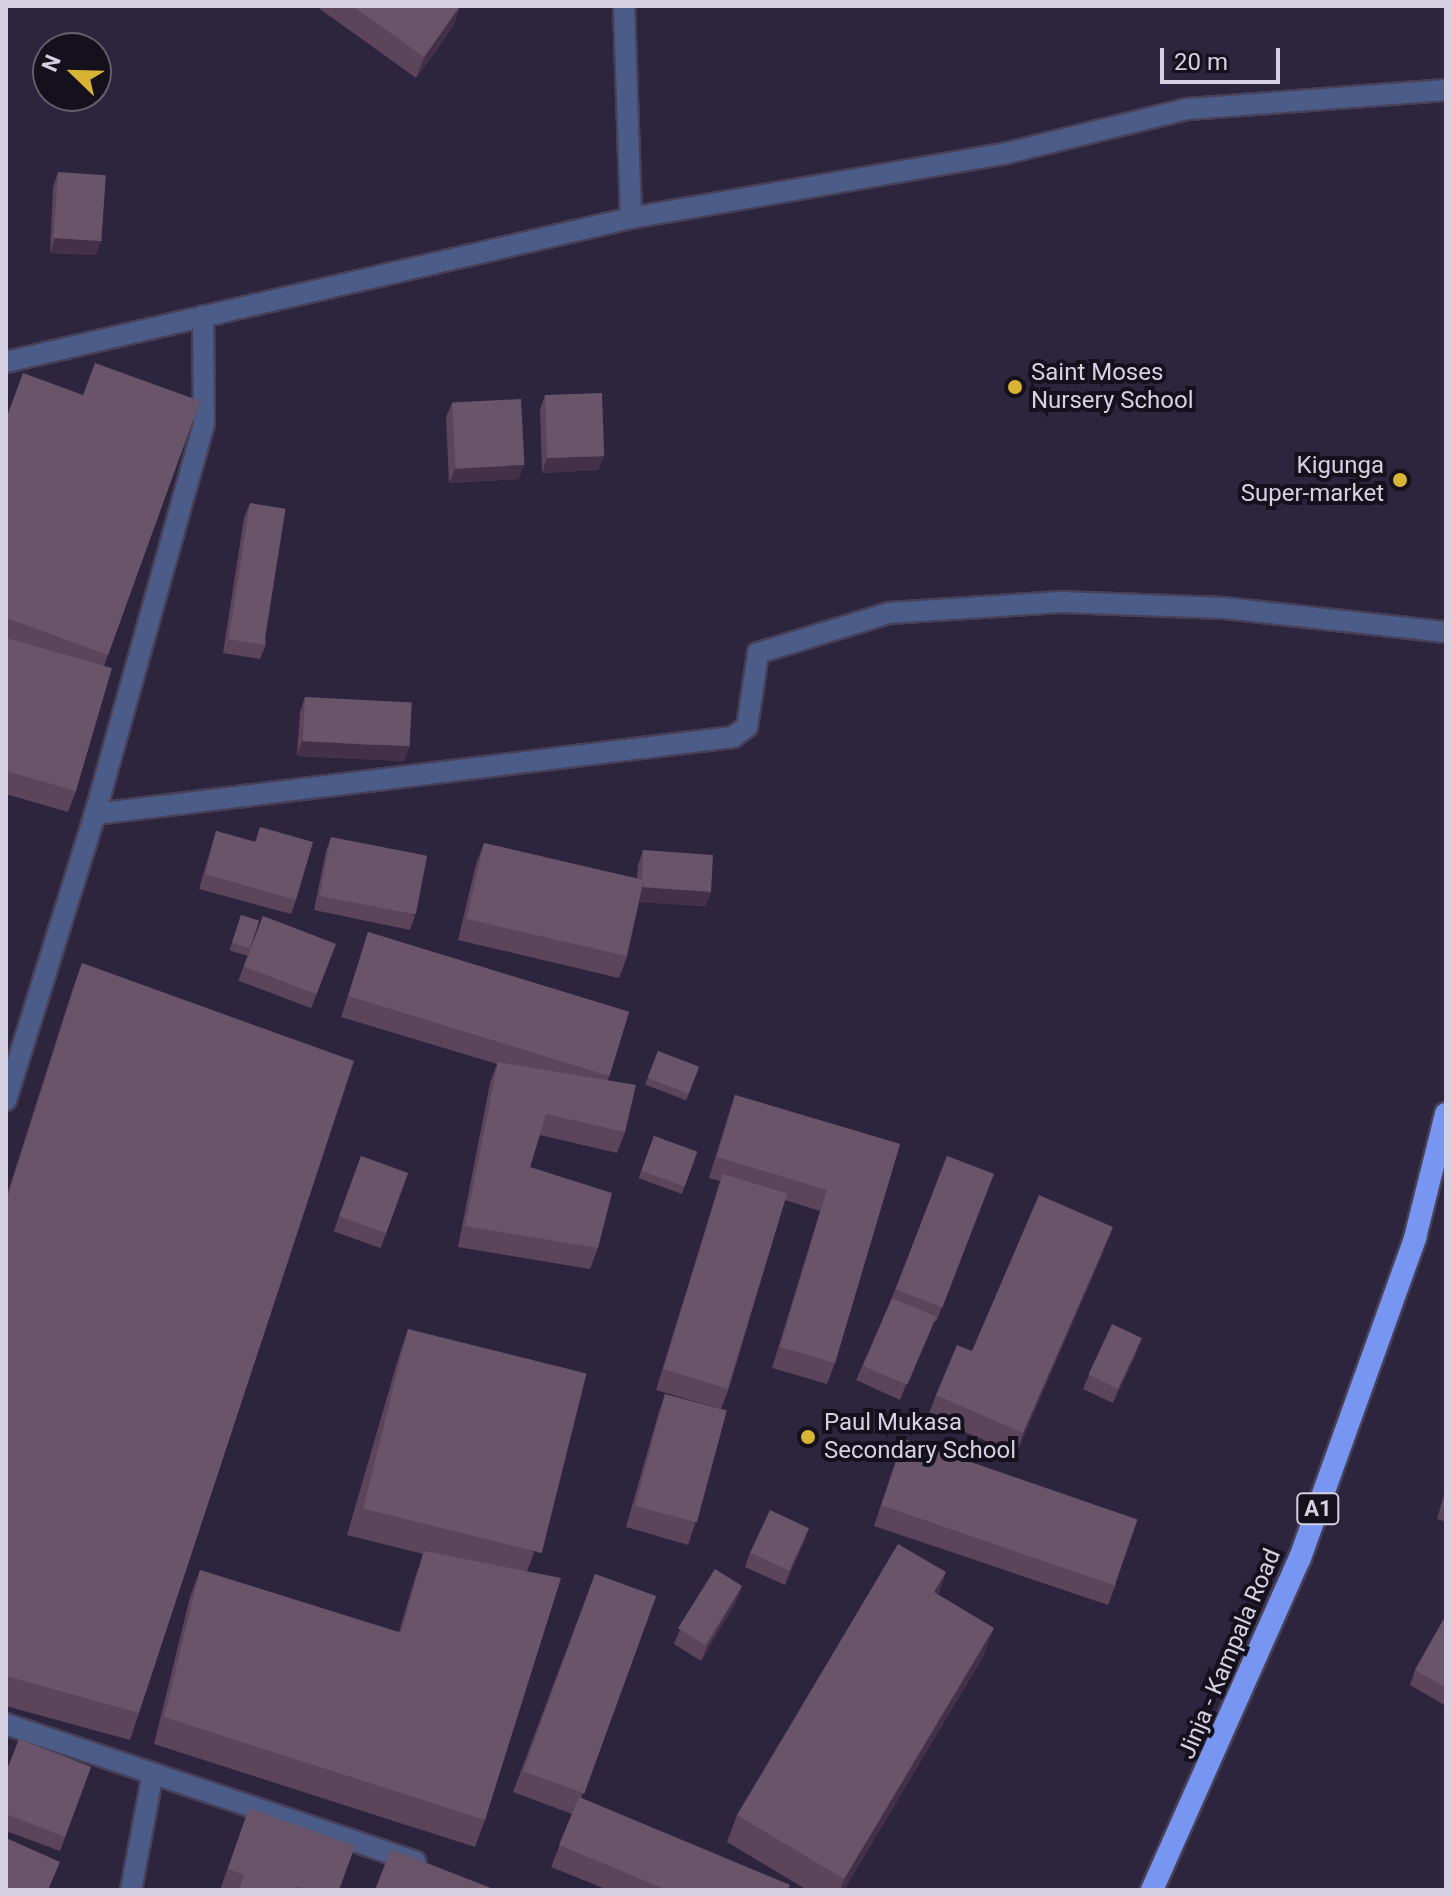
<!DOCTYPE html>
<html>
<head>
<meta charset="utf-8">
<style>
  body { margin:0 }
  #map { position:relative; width:1452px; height:1896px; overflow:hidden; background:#2d243e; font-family:Roboto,sans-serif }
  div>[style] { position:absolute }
  .roads { filter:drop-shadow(2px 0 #484058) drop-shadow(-2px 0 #484058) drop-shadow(0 2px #484058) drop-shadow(0 -2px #484058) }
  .minor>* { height:20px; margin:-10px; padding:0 10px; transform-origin:10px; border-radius:10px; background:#4b5c89 }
  .trunk>* { height:22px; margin:-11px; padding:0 11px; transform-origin:11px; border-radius:11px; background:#7696f1 }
  .wall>* { inset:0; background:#5c445a; transform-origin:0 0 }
  .shaded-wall>* { inset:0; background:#443149 }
  .building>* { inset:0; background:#695469; transform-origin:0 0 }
  .dots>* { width:22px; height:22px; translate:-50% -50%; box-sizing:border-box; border:4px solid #14101c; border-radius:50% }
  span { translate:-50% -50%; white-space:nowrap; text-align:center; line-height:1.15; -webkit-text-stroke:8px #14101c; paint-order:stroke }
  .shield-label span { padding:2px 6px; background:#14101c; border:2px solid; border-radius:6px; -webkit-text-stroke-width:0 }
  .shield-label { font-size:22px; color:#d5d0e2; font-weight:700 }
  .poi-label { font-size:24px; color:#d5d0e2 }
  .left { translate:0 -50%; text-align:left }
  .right { translate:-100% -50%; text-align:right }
  .street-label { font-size:24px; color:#d5d0e2 }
  .frame { position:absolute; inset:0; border:8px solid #d5d0e2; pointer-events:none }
  .north { position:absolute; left:32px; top:32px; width:80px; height:80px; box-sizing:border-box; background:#14101c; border:2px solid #615d6b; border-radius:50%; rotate:293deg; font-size:22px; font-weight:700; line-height:32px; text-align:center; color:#d5d0e2 }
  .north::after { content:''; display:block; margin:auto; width:28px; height:36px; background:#d9b334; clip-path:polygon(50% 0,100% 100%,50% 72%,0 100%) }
  .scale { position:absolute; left:1160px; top:48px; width:120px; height:36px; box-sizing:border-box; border:4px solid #d5d0e2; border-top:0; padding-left:10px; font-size:24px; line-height:28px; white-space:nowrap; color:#d5d0e2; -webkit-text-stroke:6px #14101c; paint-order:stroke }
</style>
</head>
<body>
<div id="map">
  <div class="roads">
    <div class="minor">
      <i style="left:624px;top:6px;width:212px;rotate:88.1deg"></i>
      <i style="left:6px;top:362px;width:641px;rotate:-12.97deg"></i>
      <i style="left:631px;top:218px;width:382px;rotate:-9.8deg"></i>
      <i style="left:1007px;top:153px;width:186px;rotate:-13.7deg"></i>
      <i style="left:1188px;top:109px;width:259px;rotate:-4.2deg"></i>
      <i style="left:95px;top:814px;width:643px;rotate:-6.88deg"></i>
      <i style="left:733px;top:737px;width:17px;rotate:-36deg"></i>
      <i style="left:747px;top:727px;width:75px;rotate:-81.5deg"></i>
      <i style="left:758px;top:653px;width:137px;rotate:-17deg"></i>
      <i style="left:889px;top:613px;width:172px;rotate:-3.7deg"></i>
      <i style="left:1061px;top:602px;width:163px;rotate:2.1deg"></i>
      <i style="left:1224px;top:608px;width:223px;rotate:6.2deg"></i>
      <i style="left:6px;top:1100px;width:300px;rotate:-72.7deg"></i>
      <i style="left:95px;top:814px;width:406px;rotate:-74.4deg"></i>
      <i style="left:204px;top:423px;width:107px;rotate:-90.5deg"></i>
      <i style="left:6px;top:1724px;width:432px;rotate:18.6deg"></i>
      <i style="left:131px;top:1890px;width:119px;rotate:-79.4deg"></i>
    </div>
    <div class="trunk">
      <i style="left:1152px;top:1890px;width:363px;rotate:-66deg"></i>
      <i style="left:1300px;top:1558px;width:340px;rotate:-70.2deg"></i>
      <i style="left:1415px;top:1238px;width:128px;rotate:-76deg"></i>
    </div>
  </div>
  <div class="wall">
    <i style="clip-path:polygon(321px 6px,460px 6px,453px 27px,416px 78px,320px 9px)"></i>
    <i style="clip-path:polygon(58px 172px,96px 255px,50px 253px,53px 187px)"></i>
    <i style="clip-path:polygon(83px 395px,200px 401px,104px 666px,76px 791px,68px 812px,6px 794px,6px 419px)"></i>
    <i style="clip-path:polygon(545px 395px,604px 456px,598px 470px,542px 473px,540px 409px)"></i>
    <i style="clip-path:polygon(452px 403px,519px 479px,449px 483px,446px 417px)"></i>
    <i style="clip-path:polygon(250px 503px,266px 644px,260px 659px,223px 653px,244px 518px)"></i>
    <i style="clip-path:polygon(305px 697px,404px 761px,297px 756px,300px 712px)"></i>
    <i style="clip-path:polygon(260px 827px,296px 900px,291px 914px,199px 889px,216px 831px,255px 842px)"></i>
    <i style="clip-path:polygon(331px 837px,415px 916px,410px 930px,314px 910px,326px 851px)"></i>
    <i style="clip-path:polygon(484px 843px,637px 879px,638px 865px,643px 850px,706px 906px,639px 902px,627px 957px,619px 978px,458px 940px,476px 864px)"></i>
    <i style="left:241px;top:915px;width:19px;height:37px;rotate:18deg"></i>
    <i style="left:263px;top:916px;width:78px;height:69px;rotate:21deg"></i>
    <i style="clip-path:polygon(368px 932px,629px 1012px,608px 1080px,625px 1132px,617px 1153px,540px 1135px,530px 1167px,598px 1248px,590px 1269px,458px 1247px,490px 1083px,497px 1064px,341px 1017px)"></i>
    <i style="clip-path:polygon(82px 963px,139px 1713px,130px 1740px,6px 1706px,6px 1198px,72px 991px)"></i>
    <i style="left:658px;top:1051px;width:44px;height:36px;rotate:21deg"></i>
    <i style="clip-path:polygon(735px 1095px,900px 1144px,835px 1363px,827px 1384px,772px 1368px,820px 1211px,785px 1200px,729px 1388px,721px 1409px,656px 1390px,720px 1181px,709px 1178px,728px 1116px)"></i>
    <i style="left:654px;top:1136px;width:46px;height:45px;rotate:20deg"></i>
    <i style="left:361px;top:1156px;width:50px;height:80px;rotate:20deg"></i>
    <i style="clip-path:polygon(947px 1156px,994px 1174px,936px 1322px,934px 1321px,900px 1400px,856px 1380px,891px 1300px)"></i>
    <i style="clip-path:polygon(1105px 1248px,1016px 1454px,928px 1416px,936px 1395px)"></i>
    <i style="clip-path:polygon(408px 1329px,534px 1553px,527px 1571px,485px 1820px,475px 1847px,154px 1744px,190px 1597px,200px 1570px,399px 1632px,415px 1578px,423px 1554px,347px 1535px,399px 1356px)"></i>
    <i style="clip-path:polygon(1137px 1352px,1113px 1403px,1083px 1389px,1089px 1375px)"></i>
    <i style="clip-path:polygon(665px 1394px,695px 1524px,688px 1545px,626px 1527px,658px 1415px)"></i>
    <i style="clip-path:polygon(896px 1460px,1116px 1584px,1108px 1605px,874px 1526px)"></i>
    <i style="clip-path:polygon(1446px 1488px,1446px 1522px,1437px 1519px)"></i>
    <i style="clip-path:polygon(809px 1528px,785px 1585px,745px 1567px,750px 1552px)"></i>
    <i style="clip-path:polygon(946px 1572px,938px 1595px,984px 1655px,844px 1890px,807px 1890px,727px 1842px,737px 1815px)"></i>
    <i style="clip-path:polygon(595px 1574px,656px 1596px,581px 1798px,788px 1890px,608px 1890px,551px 1867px,572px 1814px,513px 1792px)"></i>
    <i style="clip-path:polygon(742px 1586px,737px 1600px,701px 1661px,674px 1644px,680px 1630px)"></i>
    <i style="clip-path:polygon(1446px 1615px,1446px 1706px,1410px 1685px,1415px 1670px)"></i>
    <i style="clip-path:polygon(91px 1767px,60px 1851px,6px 1831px,6px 1772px)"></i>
    <i style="clip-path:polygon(249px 1808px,339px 1890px,220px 1890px)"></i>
  </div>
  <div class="shaded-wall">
    <i style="clip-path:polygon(460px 6px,453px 27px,416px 78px,424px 57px)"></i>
    <i style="clip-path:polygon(55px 238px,101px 241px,96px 255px,50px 253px)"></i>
    <i style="clip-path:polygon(604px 456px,598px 470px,542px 473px,547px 458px)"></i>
    <i style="clip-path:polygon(524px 465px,519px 479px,449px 483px,455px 469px)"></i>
    <i style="clip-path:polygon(302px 741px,410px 747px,404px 761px,297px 756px)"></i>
    <i style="clip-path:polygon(641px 887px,711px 892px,706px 906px,636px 902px)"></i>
    <i style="clip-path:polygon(1113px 1227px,1105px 1248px,1016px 1454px,1023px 1433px)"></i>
    <i style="clip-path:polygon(936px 1317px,930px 1332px,900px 1400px,905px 1386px)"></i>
    <i style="clip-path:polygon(1142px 1338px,1137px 1352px,1113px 1403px,1118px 1389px)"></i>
    <i style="clip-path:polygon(809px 1528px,804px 1543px,785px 1585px,790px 1571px)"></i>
    <i style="clip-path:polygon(946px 1572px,936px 1599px,934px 1592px)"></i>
    <i style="clip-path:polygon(742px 1586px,737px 1600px,701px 1661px,707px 1646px)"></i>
    <i style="clip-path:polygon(994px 1628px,984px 1655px,844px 1890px,840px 1890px,844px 1879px)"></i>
  </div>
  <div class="building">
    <i style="clip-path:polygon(353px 6px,460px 6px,424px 57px)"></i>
    <i style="left:58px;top:172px;width:48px;height:66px;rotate:4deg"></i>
    <i style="clip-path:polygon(95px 363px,200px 401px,108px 655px,6px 618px,6px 419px,23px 373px,83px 395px)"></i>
    <i style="left:602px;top:393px;width:63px;height:57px;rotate:88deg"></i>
    <i style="left:521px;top:399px;width:66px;height:69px;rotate:87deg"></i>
    <i style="left:250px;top:503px;width:36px;height:138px;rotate:9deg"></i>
    <i style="clip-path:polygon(6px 638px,112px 668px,76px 791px,6px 771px)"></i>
    <i style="left:305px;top:697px;width:107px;height:44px;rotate:3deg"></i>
    <i style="clip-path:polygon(260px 827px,313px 842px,296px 900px,205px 874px,216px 831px,256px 842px)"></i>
    <i style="left:331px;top:837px;width:98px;height:60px;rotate:11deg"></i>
    <i style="left:484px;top:843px;width:164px;height:78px;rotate:13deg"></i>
    <i style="clip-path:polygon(643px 850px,713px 855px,711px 892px,643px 887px,644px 881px,642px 880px)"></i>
    <i style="left:241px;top:915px;width:19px;height:29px;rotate:18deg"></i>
    <i style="left:263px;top:916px;width:78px;height:54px;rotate:21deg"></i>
    <i style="left:368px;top:932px;width:273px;height:67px;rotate:17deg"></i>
    <i style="clip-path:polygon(82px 963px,354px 1061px,139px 1713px,6px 1676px,6px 1202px)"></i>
    <i style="left:658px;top:1051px;width:44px;height:29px;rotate:21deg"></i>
    <i style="clip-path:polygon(498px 1062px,636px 1085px,625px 1132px,546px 1114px,530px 1167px,612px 1193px,598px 1248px,465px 1226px)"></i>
    <i style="clip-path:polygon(735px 1095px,900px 1144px,835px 1363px,780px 1347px,827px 1190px,717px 1157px)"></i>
    <i style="left:654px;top:1136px;width:46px;height:37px;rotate:20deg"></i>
    <i style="left:361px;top:1156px;width:50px;height:64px;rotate:20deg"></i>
    <i style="left:947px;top:1156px;width:50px;height:143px;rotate:21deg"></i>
    <i style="left:723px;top:1174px;width:67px;height:204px;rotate:17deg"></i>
    <i style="clip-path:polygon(1039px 1195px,1113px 1227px,1023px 1433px,936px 1395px,957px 1345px,972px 1351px)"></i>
    <i style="left:892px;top:1298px;width:48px;height:74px;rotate:23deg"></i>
    <i style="left:1112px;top:1324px;width:33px;height:56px;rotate:25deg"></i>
    <i style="left:408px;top:1329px;width:184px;height:185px;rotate:14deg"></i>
    <i style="left:665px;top:1394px;width:64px;height:116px;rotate:15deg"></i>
    <i style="left:904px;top:1439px;width:247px;height:70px;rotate:19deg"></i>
    <i style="clip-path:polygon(1446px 1493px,1446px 1506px,1443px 1505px)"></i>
    <i style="left:770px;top:1510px;width:43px;height:47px;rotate:25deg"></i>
    <i style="clip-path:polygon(898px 1544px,946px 1572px,934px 1592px,994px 1628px,844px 1879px,737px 1815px)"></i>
    <i style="clip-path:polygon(424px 1551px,561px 1578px,485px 1820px,164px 1717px,200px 1570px,401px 1633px)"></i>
    <i style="left:715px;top:1569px;width:32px;height:70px;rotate:32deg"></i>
    <i style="left:595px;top:1574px;width:65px;height:210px;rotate:20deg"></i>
    <i style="clip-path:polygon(1446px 1615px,1446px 1688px,1415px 1670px)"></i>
    <i style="clip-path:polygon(19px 1739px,91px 1767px,65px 1837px,6px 1814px,6px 1772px)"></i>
    <i style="clip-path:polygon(579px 1797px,790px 1885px,788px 1890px,667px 1890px,559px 1845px)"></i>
    <i style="clip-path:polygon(249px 1808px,355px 1846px,339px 1890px,308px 1890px,297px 1886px,296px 1890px,239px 1890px,244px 1875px,228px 1869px)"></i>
    <i style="clip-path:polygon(6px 1838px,60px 1862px,48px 1890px,6px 1890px)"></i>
    <i style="clip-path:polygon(391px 1849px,496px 1890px,375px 1890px)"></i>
  </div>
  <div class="dots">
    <i style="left:1015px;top:387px;background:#d9b334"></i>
    <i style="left:1400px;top:480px;background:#d9b334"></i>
    <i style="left:808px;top:1437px;background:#d9b334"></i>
  </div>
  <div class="shield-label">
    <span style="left:1318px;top:1509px">A1</span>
  </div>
  <div class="poi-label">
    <span class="left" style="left:1031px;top:387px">Saint Moses<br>Nursery School</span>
    <span class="right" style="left:1384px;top:480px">Kigunga<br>Super-market</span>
    <span class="left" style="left:824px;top:1437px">Paul Mukasa<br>Secondary School</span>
  </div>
  <div class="street-label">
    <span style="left:1230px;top:1654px;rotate:-67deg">Jinja - Kampala Road</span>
  </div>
  <div class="frame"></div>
  <div class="north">N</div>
  <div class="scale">20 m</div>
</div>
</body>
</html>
